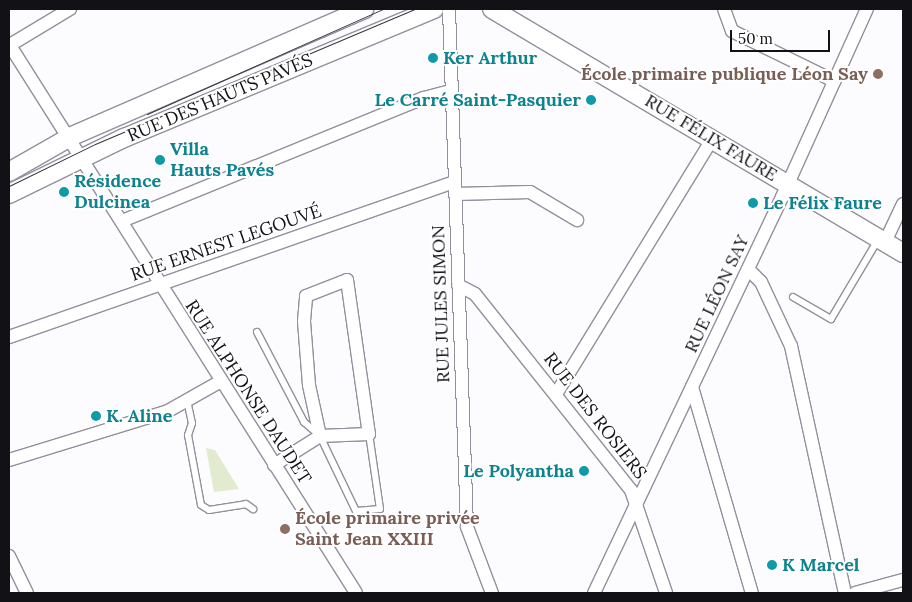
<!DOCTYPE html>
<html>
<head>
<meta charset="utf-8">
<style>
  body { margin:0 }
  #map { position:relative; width:912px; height:602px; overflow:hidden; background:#fcfbfe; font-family:Lora,serif }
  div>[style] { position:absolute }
  .green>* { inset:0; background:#e2eacf }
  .roads { filter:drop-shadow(1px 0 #92909c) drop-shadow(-1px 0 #92909c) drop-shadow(0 1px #92909c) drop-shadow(0 -1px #92909c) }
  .lane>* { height:6px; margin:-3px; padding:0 3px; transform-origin:3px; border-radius:3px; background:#fff }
  .street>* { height:12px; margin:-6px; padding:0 6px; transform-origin:6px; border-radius:6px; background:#fff }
  .secondary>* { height:18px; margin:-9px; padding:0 9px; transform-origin:9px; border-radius:9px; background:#fff }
  .tram>* { height:1px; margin:-0.5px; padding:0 0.5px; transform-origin:0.5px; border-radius:0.5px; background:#37363a }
  .dots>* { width:14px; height:14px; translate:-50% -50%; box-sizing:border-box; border:2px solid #fff; border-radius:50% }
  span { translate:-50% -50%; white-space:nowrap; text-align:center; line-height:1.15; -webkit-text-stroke:4px #fff; paint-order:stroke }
  .culture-label { font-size:18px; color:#0d838f; font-weight:700 }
  .left { translate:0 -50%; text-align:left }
  .right { translate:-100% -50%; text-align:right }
  .education-label { font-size:18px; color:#785e54; font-weight:700 }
  .street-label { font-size:18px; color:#121116 }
  .frame { position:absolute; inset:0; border:10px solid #121116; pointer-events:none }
  .scale { position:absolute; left:730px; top:30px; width:100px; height:22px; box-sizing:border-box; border:2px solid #121116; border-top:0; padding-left:6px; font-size:15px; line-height:18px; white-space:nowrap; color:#121116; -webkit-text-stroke:4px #fff; paint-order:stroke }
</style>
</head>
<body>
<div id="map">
  <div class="green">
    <i style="clip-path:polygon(206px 448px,215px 450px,239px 489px,214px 492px)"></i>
  </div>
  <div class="roads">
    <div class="lane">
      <i style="left:793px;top:297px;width:44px;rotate:30.1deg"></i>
      <i style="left:831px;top:319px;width:92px;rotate:-59.3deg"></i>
      <i style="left:257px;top:332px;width:102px;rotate:62.4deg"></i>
      <i style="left:304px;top:422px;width:21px;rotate:41deg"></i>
      <i style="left:320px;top:436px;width:83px;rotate:64.4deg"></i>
      <i style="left:356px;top:511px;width:24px;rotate:-5deg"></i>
      <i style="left:380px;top:509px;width:76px;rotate:-98.3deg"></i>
      <i style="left:187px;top:400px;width:24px;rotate:78deg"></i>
      <i style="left:192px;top:423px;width:13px;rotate:108deg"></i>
      <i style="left:188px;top:435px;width:71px;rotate:79.5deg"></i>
      <i style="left:201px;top:505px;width:9px;rotate:32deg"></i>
      <i style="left:209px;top:510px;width:37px;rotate:-9deg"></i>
      <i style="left:246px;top:504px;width:9px;rotate:36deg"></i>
    </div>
    <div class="street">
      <i style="left:449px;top:9px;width:518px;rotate:88.01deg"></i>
      <i style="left:467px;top:527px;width:71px;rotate:69.3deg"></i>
      <i style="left:724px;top:9px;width:23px;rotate:70deg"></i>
      <i style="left:732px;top:31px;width:114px;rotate:26.1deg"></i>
      <i style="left:9px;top:44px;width:649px;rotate:57.7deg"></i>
      <i style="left:10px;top:45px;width:70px;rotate:-31deg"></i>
      <i style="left:455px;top:194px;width:75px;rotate:-1.5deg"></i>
      <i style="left:530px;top:192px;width:55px;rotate:30.8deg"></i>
      <i style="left:122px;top:221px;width:326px;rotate:-22.2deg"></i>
      <i style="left:424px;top:98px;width:28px;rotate:-15deg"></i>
      <i style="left:885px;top:242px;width:42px;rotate:-64.7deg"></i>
      <i style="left:748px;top:269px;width:18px;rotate:45deg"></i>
      <i style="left:761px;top:282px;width:71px;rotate:64.9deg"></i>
      <i style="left:791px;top:346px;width:253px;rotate:77.7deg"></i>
      <i style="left:458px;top:285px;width:19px;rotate:28deg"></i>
      <i style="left:475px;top:294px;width:251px;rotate:51.5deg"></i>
      <i style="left:631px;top:490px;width:109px;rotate:71.2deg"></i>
      <i style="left:9px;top:337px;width:471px;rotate:-19.2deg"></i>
      <i style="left:692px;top:387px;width:215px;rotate:73.8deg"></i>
      <i style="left:556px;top:394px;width:299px;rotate:-58.5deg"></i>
      <i style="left:9px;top:460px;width:166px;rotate:-17.1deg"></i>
      <i style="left:168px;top:411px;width:61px;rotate:-29.5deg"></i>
      <i style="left:274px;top:465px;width:54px;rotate:-32.2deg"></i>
      <i style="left:320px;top:436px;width:52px;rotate:-102.2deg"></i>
      <i style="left:309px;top:385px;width:64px;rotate:-94.5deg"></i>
      <i style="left:304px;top:321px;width:25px;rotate:-85deg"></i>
      <i style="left:306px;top:296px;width:44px;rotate:-21.3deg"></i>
      <i style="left:347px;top:280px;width:156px;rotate:81.9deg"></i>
      <i style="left:369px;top:434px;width:49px;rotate:177.7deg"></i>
      <i style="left:9px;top:556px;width:41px;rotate:64.1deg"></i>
      <i style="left:594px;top:593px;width:438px;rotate:-64.6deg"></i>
      <i style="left:782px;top:197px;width:206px;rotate:-65.7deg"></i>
      <i style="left:855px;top:593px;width:50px;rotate:-15.2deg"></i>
    </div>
    <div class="secondary">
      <i style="left:492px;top:9px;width:478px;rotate:30.7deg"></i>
      <i style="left:9px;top:172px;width:70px;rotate:-29.8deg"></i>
      <i style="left:70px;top:137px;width:321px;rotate:-23.5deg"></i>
      <i style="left:9px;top:194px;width:128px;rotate:-26deg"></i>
      <i style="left:124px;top:138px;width:336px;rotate:-22.6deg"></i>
    </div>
  </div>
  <div class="tram">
    <i style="left:147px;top:114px;width:258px;rotate:-24deg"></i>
    <i style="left:9px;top:186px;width:96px;rotate:-26deg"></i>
    <i style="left:95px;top:144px;width:347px;rotate:-22.9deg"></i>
  </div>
  <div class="dots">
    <i style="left:433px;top:58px;background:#0f9aa8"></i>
    <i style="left:878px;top:74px;background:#8d6e63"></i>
    <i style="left:591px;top:100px;background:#0f9aa8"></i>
    <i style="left:160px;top:160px;background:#0f9aa8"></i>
    <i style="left:64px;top:192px;background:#0f9aa8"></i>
    <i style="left:753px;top:203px;background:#0f9aa8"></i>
    <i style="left:96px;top:416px;background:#0f9aa8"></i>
    <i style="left:584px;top:471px;background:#0f9aa8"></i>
    <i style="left:285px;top:529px;background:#8d6e63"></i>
    <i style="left:772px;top:565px;background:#0f9aa8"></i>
  </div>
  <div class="culture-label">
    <span class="left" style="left:443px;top:58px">Ker Arthur</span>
    <span class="right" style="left:581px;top:100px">Le Carré Saint-Pasquier</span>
    <span class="left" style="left:170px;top:160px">Villa<br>Hauts Pavés</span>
    <span class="left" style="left:74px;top:192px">Résidence<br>Dulcinea</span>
    <span class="left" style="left:763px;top:203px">Le Félix Faure</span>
    <span class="left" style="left:106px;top:416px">K. Aline</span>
    <span class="right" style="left:574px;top:471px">Le Polyantha</span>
    <span class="left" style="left:782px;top:565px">K Marcel</span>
  </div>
  <div class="education-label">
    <span class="right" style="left:868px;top:74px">École primaire publique Léon Say</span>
    <span class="left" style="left:295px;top:529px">École primaire privée<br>Saint Jean XXIII</span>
  </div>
  <div class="street-label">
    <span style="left:220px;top:98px;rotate:-23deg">RUE DES HAUTS PAVÉS</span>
    <span style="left:711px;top:138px;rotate:31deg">RUE FÉLIX FAURE</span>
    <span style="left:226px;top:243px;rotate:-19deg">RUE ERNEST LEGOUVÉ</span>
    <span style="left:717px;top:294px;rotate:-65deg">RUE LÉON SAY</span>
    <span style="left:441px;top:304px;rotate:-92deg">RUE JULES SIMON</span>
    <span style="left:248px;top:392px;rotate:57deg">RUE ALPHONSE DAUDET</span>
    <span style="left:595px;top:416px;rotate:52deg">RUE DES ROSIERS</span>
  </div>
  <div class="frame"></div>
  <div class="scale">50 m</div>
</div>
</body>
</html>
